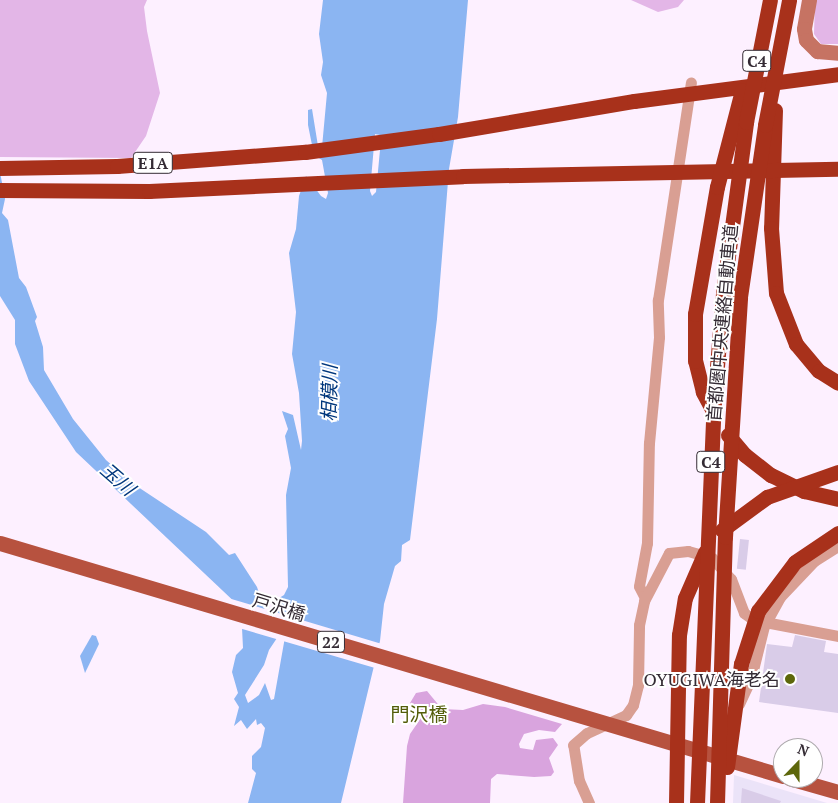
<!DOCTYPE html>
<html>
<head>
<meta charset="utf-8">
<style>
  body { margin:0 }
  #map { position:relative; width:838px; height:803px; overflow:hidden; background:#fdf0ff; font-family:"PT Serif","Noto Sans JP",serif }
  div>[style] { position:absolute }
  .industrial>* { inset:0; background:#ebe3f8 }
  .green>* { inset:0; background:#e3b6e7 }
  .forest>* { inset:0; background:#d9a4de }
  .water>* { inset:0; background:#8bb5f2 }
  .pier>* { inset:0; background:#fdf0ff }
  .building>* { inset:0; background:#d9cce8; transform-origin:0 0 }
  .street>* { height:11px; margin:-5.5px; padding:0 5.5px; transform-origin:5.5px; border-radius:5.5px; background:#d99f93 }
  .secondary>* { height:15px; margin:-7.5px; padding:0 7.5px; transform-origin:7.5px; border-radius:7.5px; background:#c67363 }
  .primary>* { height:15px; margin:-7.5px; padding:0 7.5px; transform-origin:7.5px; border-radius:7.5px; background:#b7523f }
  .highway>* { height:15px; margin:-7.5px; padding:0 7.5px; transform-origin:7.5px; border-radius:7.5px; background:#a8311b }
  .dots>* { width:14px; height:14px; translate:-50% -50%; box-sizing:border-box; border:2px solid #fff; border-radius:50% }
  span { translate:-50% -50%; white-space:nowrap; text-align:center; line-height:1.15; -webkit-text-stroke:4px #fff; paint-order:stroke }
  .shield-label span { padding:1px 4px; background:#fff; border:1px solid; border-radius:4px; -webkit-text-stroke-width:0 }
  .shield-label { font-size:16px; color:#342b34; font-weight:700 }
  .street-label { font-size:18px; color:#342b34 }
  .poi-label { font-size:18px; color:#342b34 }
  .right { translate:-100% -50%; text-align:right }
  .water-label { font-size:19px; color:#00377c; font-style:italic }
  .neighbourhood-label { font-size:19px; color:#535d09 }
  .north { position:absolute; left:773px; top:738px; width:50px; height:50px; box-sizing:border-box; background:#fff; border:1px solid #aeaaae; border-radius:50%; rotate:22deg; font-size:14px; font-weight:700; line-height:20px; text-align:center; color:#342b34 }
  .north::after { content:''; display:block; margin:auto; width:18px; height:22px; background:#5d670b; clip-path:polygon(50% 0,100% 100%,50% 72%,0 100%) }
</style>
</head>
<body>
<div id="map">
  <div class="industrial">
    <i style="clip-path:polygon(734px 775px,827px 803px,733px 803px)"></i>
  </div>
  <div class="green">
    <i style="clip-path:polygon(0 0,147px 0,144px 7px,147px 31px,160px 93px,146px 136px,131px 158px,0 157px)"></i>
    <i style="clip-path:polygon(631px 0,684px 0,678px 7px,658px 12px)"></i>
    <i style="clip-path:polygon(815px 0,838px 0,838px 44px,821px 44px,814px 34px)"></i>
  </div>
  <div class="forest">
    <i style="clip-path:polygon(427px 691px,442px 709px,463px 710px,483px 704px,505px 707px,562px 724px,555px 732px,539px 730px,524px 734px,519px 744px,520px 748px,533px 750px,536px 740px,553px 738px,558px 745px,549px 758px,554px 772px,551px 776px,534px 777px,497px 774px,491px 779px,490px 803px,403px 803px,407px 746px,410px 734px,423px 715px,410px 703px,416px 693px)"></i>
  </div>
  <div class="water">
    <i style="clip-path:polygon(evenodd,323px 0,468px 0,458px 117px,449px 169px,437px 319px,410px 540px,402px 545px,401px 561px,395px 566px,384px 604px,380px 641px,341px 803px,248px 803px,256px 773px,252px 769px,252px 756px,261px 747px,265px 728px,261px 723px,257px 725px,256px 719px,247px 729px,241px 720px,234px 726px,239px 707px,234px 699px,238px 693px,232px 672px,236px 655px,243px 648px,241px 608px,76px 452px,29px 381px,15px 344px,15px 320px,0 296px,0 172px,5px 199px,2px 213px,8px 220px,19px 278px,26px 287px,37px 317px,35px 321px,43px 347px,44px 370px,73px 419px,106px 460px,132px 483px,206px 532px,229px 555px,235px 553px,257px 587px,264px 608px,267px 613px,273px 613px,276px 600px,284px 595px,288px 587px,286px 495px,291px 468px,285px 436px,288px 429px,282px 411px,293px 415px,301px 450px,302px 441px,299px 393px,292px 354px,296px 312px,289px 253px,296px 229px,299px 196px,306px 176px,321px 196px,326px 199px,328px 193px,322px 160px,314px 155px,308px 125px,308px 110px,312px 109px,318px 146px,322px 147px,327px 93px,321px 75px,323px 62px,319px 34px,323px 0,375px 134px,380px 135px,380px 150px,376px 192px,372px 196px,370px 191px,375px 134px,323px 0,285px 637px,274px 699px,271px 700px,265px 683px,259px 695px,248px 703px,245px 695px,264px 665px,269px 650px,277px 638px,285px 637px)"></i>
    <i style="clip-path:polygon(92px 635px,96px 636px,99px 644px,85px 673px,80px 656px)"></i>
  </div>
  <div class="pier">
    <i style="clip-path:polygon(228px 598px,382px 644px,375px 668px,239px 628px,238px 609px)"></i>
  </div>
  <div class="building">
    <i style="left:740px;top:539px;width:9px;height:30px;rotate:6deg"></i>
    <i style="clip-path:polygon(795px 635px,826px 641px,824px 652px,838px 654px,838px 713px,759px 702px,767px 644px,792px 647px)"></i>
    <i style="clip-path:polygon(742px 788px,781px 801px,780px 803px,741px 803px)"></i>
  </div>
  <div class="street">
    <i style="left:645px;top:598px;width:13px;rotate:-117deg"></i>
    <i style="left:639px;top:586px;width:44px;rotate:-79.5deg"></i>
    <i style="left:647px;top:543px;width:100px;rotate:-88.9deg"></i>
    <i style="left:649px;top:443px;width:106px;rotate:-84.6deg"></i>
    <i style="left:659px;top:337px;width:37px;rotate:-92deg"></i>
    <i style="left:658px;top:300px;width:220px;rotate:-81.4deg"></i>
    <i style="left:739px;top:704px;width:29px;rotate:-65deg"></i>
    <i style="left:751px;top:678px;width:54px;rotate:-76deg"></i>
    <i style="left:764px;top:626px;width:33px;rotate:-61deg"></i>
    <i style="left:780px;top:597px;width:50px;rotate:-46.6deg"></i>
    <i style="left:814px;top:561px;width:28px;rotate:-32deg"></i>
    <i style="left:589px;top:803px;width:24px;rotate:-114deg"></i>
    <i style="left:579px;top:781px;width:36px;rotate:-99deg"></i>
    <i style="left:573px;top:745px;width:18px;rotate:-41deg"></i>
    <i style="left:587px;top:733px;width:43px;rotate:-24.8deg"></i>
    <i style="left:626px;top:715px;width:12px;rotate:-55deg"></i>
    <i style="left:633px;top:705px;width:21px;rotate:-76deg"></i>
    <i style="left:638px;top:685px;width:60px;rotate:-89deg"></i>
    <i style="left:639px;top:625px;width:25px;rotate:-78deg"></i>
    <i style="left:644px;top:601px;width:54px;rotate:-62.5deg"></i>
    <i style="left:669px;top:553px;width:19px;rotate:-6deg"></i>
    <i style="left:688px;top:551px;width:25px;rotate:16deg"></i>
    <i style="left:712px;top:558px;width:28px;rotate:48deg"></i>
    <i style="left:731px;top:579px;width:36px;rotate:69deg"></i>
    <i style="left:744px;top:613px;width:12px;rotate:35deg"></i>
    <i style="left:754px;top:620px;width:86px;rotate:10.8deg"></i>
  </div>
  <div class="secondary">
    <i style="left:809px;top:0;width:29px;rotate:100deg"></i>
    <i style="left:804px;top:29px;width:11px;rotate:80deg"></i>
    <i style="left:806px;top:40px;width:16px;rotate:45deg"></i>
    <i style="left:817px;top:51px;width:21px;rotate:5deg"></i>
  </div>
  <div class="primary">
    <i style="left:0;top:543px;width:817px;rotate:16.57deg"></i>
    <i style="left:789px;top:778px;width:51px;rotate:15.9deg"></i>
  </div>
  <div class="highway">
    <i style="left:775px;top:110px;width:118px;rotate:91.9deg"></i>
    <i style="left:771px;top:228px;width:65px;rotate:85.6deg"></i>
    <i style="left:776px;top:293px;width:55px;rotate:68.6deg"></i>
    <i style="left:796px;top:344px;width:35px;rotate:50deg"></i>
    <i style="left:819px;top:371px;width:22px;rotate:32deg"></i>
    <i style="left:0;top:168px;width:117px;rotate:-1deg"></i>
    <i style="left:117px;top:166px;width:189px;rotate:-4.3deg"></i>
    <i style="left:305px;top:152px;width:135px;rotate:-7.7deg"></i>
    <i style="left:439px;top:134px;width:198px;rotate:-9.6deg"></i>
    <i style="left:634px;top:101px;width:206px;rotate:-7.5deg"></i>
    <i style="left:0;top:190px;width:149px;rotate:0.4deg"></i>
    <i style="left:149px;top:191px;width:314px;rotate:-2.7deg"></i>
    <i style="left:463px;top:176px;width:375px;rotate:-1.1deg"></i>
    <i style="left:714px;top:413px;width:24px;rotate:-118deg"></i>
    <i style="left:703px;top:392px;width:32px;rotate:-104deg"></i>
    <i style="left:695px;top:361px;width:47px;rotate:-90deg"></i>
    <i style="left:695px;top:314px;width:129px;rotate:-80.2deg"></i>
    <i style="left:717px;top:187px;width:100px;rotate:-75.5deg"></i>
    <i style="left:728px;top:435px;width:26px;rotate:50deg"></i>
    <i style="left:745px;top:455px;width:33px;rotate:38deg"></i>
    <i style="left:771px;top:475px;width:37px;rotate:26deg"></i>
    <i style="left:804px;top:491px;width:35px;rotate:13deg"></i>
    <i style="left:722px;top:530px;width:56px;rotate:-36.3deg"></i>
    <i style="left:767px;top:497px;width:75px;rotate:-19.4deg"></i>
    <i style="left:727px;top:767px;width:104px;rotate:-82.3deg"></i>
    <i style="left:741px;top:664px;width:56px;rotate:-72.2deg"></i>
    <i style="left:758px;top:611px;width:61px;rotate:-52.9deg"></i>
    <i style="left:795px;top:562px;width:52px;rotate:-34deg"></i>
    <i style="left:676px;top:803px;width:168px;rotate:-89deg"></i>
    <i style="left:679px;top:635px;width:37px;rotate:-81deg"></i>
    <i style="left:685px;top:598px;width:50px;rotate:-66.5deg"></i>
    <i style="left:697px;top:803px;width:400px;rotate:-87.6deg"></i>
    <i style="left:714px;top:403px;width:110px;rotate:-85.3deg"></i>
    <i style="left:723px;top:293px;width:173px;rotate:-82.3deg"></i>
    <i style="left:746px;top:122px;width:124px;rotate:-78.9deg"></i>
    <i style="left:717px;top:803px;width:266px;rotate:-88.3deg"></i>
    <i style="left:725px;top:537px;width:240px;rotate:-86.4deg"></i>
    <i style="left:740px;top:297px;width:174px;rotate:-81.7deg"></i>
    <i style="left:765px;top:125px;width:127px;rotate:-79.1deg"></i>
  </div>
  <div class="dots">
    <i style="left:790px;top:679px;background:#5d670b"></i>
  </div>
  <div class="shield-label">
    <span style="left:757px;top:61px">C4</span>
    <span style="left:153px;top:163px">E1A</span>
    <span style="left:711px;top:462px">C4</span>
    <span style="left:331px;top:642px">22</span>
  </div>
  <div class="street-label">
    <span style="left:722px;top:323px;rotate:-85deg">首都圏中央連絡自動車道</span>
    <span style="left:279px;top:607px;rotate:17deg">戸沢橋</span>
  </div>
  <div class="poi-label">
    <span class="right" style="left:780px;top:679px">OYUGIWA海老名</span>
  </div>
  <div class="water-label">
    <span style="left:329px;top:393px;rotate:-89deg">相模川</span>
    <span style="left:118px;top:479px;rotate:41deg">玉川</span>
  </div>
  <div class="neighbourhood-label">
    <span style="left:419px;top:714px">門沢橋</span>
  </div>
  <div class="north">N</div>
</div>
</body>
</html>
